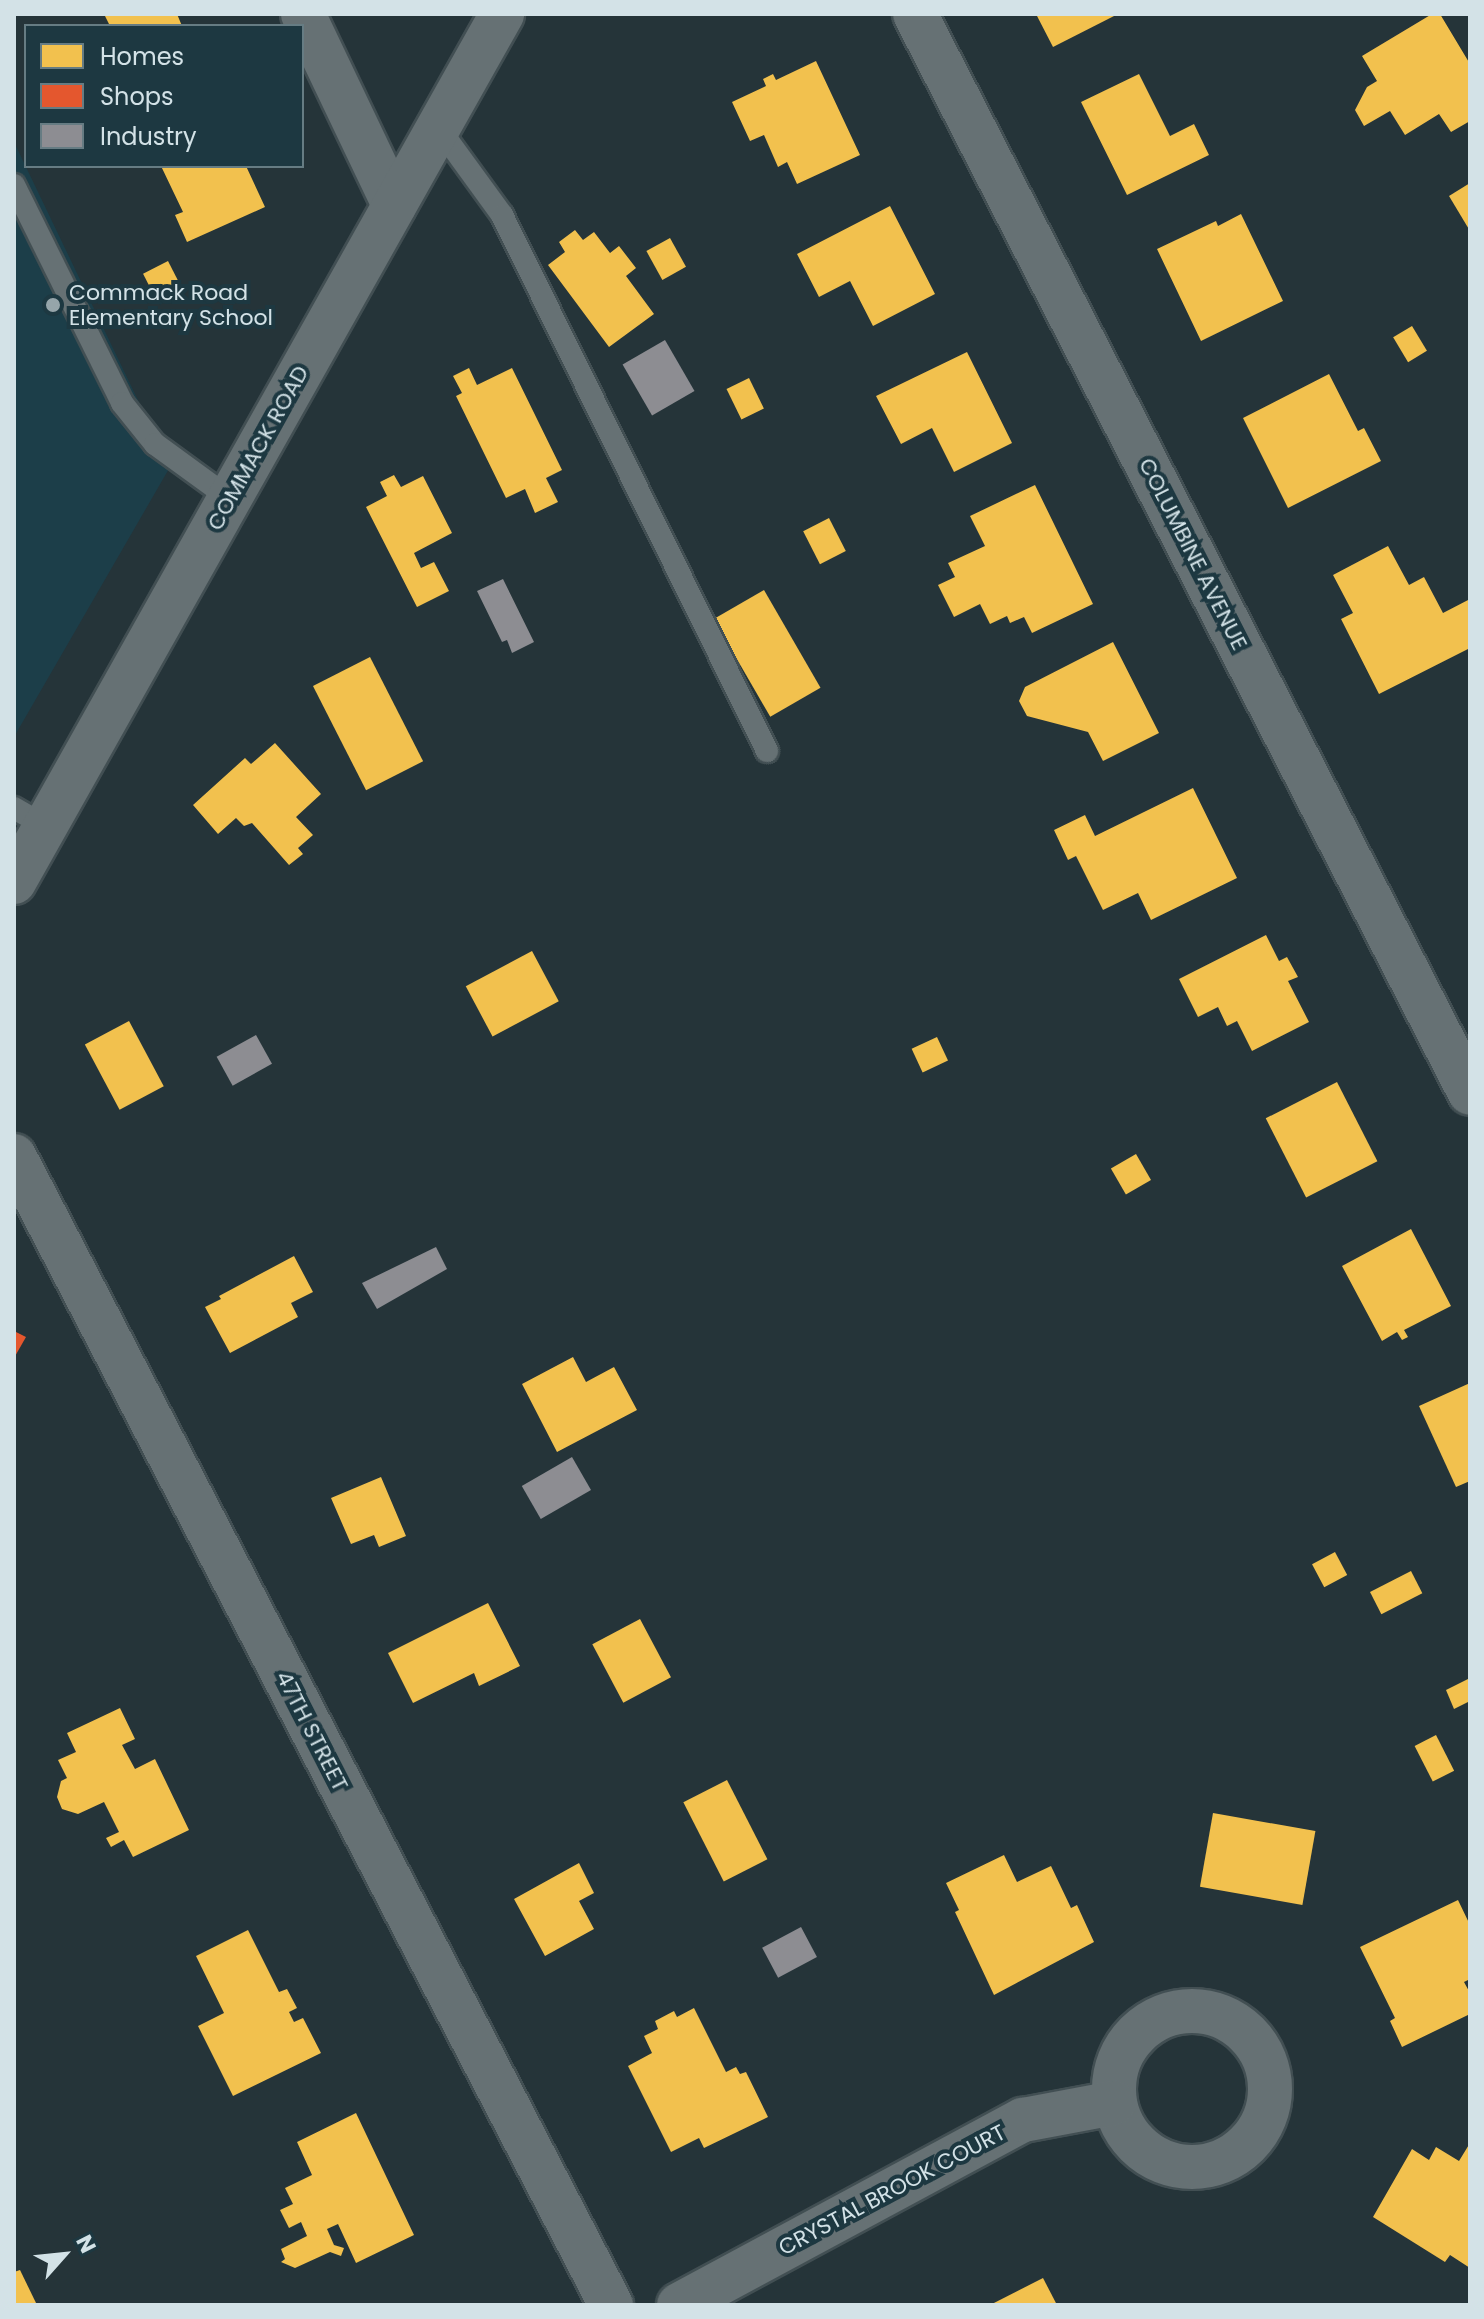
<!DOCTYPE html>
<html>
<head>
<meta charset="utf-8">
<style>
  body { margin:0 }
  #map { position:relative; width:1484px; height:2319px; overflow:hidden; background:#253439; font-family:Poppins,sans-serif }
  div>[style] { position:absolute }
  .built>* { inset:0; background:#1c3e49 }
  .homes>* { inset:0; background:#f2c14e; transform-origin:0 0 }
  .shops>* { inset:0; background:#e4572e }
  .industry>* { inset:0; background:#8d8d92; transform-origin:0 0 }
  .roads { filter:drop-shadow(2px 0 #424f53) drop-shadow(-2px 0 #424f53) drop-shadow(0 2px #424f53) drop-shadow(0 -2px #424f53) }
  .lane>* { height:22px; margin:-11px; padding:0 11px; transform-origin:11px; border-radius:11px; background:#667174 }
  .street>* { height:44px; margin:-22px; padding:0 22px; transform-origin:22px; border-radius:22px; background:#667174 }
  .street>.ring { margin:-22px; padding:0; box-sizing:content-box; background:none; border:44px solid #667174; border-radius:50% }
  .secondary>* { height:44px; margin:-22px; padding:0 22px; transform-origin:22px; border-radius:22px; background:#667174 }
  .dots>* { width:22px; height:22px; translate:-50% -50%; box-sizing:border-box; border:4px solid #1d3841; border-radius:50% }
  span { translate:-50% -50%; white-space:nowrap; text-align:center; line-height:1.15; -webkit-text-stroke:8px #1d3841; paint-order:stroke }
  .poi-label { font-size:22px; color:#d3e2e7 }
  .left { translate:0 -50%; text-align:left }
  .street-label { font-size:22px; color:#d3e2e7 }
  .frame { position:absolute; inset:0; border:16px solid #d3e2e7; pointer-events:none }
  .legend { position:absolute; left:24px; top:24px; width:280px; height:144px; box-sizing:border-box; background:#1d3841; border:2px solid #667c83; margin:0; padding:10px 14px; list-style:none; font-size:24px; color:#d3e2e7 }
  .legend li { display:flex; align-items:center; gap:16px; height:40px }
  .legend b { width:40px; border:2px solid #667c83 }
  .north { position:absolute; left:24px; top:2215px; width:80px; height:80px; -webkit-text-stroke:6px #1d3841; paint-order:stroke; rotate:63deg; font-size:22px; font-weight:700; line-height:32px; text-align:center; color:#d3e2e7 }
  .north::after { content:''; display:block; margin:auto; width:28px; height:36px; background:#d3e2e7; clip-path:polygon(50% 0,100% 100%,50% 72%,0 100%) }
</style>
</head>
<body>
<div id="map">
  <div class="built">
    <i style="clip-path:polygon(14px 142px,170px 467px,14px 737px)"></i>
  </div>
  <div class="homes">
    <i style="clip-path:polygon(104px 14px,177px 14px,182px 26px,110px 26px)"></i>
    <i style="clip-path:polygon(1036px 14px,1118px 14px,1053px 47px)"></i>
    <i style="clip-path:polygon(1432px 14px,1440px 14px,1470px 64px,1470px 121px,1451px 132px,1439px 114px,1405px 135px,1390px 111px,1364px 126px,1355px 110px,1367px 87px,1377px 81px,1362px 56px)"></i>
    <i style="clip-path:polygon(816px 61px,860px 155px,797px 184px,787px 162px,778px 167px,764px 135px,750px 141px,732px 102px,766px 86px,763px 79px,773px 74px,776px 80px)"></i>
    <i style="clip-path:polygon(1139px 74px,1170px 136px,1194px 124px,1209px 155px,1127px 195px,1081px 102px)"></i>
    <i style="clip-path:polygon(161px 166px,246px 166px,265px 207px,187px 242px,175px 215px,183px 212px)"></i>
    <i style="clip-path:polygon(1470px 183px,1470px 231px,1449px 196px)"></i>
    <i style="clip-path:polygon(890px 206px,935px 294px,873px 326px,850px 281px,819px 297px,797px 254px)"></i>
    <i style="clip-path:polygon(1241px 214px,1283px 301px,1201px 341px,1157px 249px,1216px 221px,1218px 226px)"></i>
    <i style="clip-path:polygon(575px 230px,583px 240px,594px 232px,610px 253px,619px 246px,636px 268px,626px 276px,654px 314px,609px 347px,548px 265px,565px 252px,559px 242px)"></i>
    <i style="left:670px;top:238px;width:33px;height:27px;rotate:61deg"></i>
    <i style="left:168px;top:261px;width:27px;height:28px;rotate:63deg"></i>
    <i style="left:1412px;top:326px;width:29px;height:22px;rotate:59deg"></i>
    <i style="clip-path:polygon(967px 352px,1012px 443px,954px 472px,932px 428px,901px 444px,876px 396px)"></i>
    <i style="clip-path:polygon(469px 368px,477px 385px,512px 368px,562px 470px,546px 478px,558px 502px,535px 513px,525px 489px,506px 498px,456px 396px,462px 393px,453px 376px)"></i>
    <i style="clip-path:polygon(1329px 374px,1358px 431px,1364px 428px,1381px 461px,1288px 508px,1243px 418px)"></i>
    <i style="left:749px;top:378px;width:34px;height:25px;rotate:64deg"></i>
    <i style="clip-path:polygon(394px 475px,401px 487px,423px 476px,452px 533px,414px 553px,421px 568px,434px 562px,449px 591px,417px 607px,366px 507px,387px 496px,380px 482px)"></i>
    <i style="clip-path:polygon(1035px 485px,1093px 604px,1032px 633px,1024px 617px,1010px 623px,1007px 616px,990px 624px,980px 604px,954px 617px,938px 585px,955px 577px,948px 563px,985px 546px,970px 516px)"></i>
    <i style="left:829px;top:518px;width:37px;height:29px;rotate:63deg"></i>
    <i style="clip-path:polygon(1388px 546px,1409px 585px,1424px 577px,1443px 613px,1470px 599px,1470px 648px,1379px 694px,1341px 619px,1353px 613px,1333px 575px)"></i>
    <i style="left:764px;top:590px;width:113px;height:58px;rotate:60deg"></i>
    <i style="clip-path:polygon(1113px 642px,1159px 733px,1103px 761px,1088px 732px,1027px 716px,1019px 701px,1025px 687px)"></i>
    <i style="left:370px;top:657px;width:117px;height:64px;rotate:63deg"></i>
    <i style="clip-path:polygon(275px 743px,321px 794px,296px 817px,313px 835px,298px 848px,303px 854px,289px 865px,252px 823px,244px 826px,236px 818px,218px 834px,193px 805px,245px 758px,251px 764px)"></i>
    <i style="clip-path:polygon(1193px 788px,1237px 878px,1151px 920px,1138px 893px,1103px 910px,1076px 856px,1068px 860px,1054px 830px,1085px 815px,1095px 836px)"></i>
    <i style="clip-path:polygon(1266px 935px,1279px 961px,1287px 957px,1298px 977px,1288px 981px,1309px 1022px,1252px 1051px,1237px 1021px,1227px 1026px,1218px 1007px,1198px 1017px,1179px 979px)"></i>
    <i style="left:532px;top:951px;width:57px;height:75px;rotate:62deg"></i>
    <i style="left:129px;top:1021px;width:74px;height:50px;rotate:62deg"></i>
    <i style="left:937px;top:1037px;width:26px;height:28px;rotate:65deg"></i>
    <i style="left:1337px;top:1082px;width:89px;height:80px;rotate:63deg"></i>
    <i style="left:1136px;top:1154px;width:30px;height:29px;rotate:60deg"></i>
    <i style="clip-path:polygon(1411px 1229px,1451px 1306px,1404px 1330px,1408px 1337px,1402px 1340px,1397px 1332px,1382px 1341px,1342px 1266px)"></i>
    <i style="clip-path:polygon(294px 1256px,313px 1292px,291px 1303px,298px 1317px,230px 1353px,205px 1307px,221px 1299px,219px 1296px)"></i>
    <i style="clip-path:polygon(573px 1357px,586px 1382px,614px 1367px,637px 1410px,557px 1452px,522px 1384px)"></i>
    <i style="clip-path:polygon(1470px 1383px,1470px 1481px,1456px 1487px,1419px 1406px)"></i>
    <i style="clip-path:polygon(381px 1477px,406px 1536px,379px 1547px,374px 1535px,351px 1544px,331px 1498px)"></i>
    <i style="left:1335px;top:1552px;width:26px;height:26px;rotate:62deg"></i>
    <i style="left:1411px;top:1571px;width:25px;height:46px;rotate:63deg"></i>
    <i style="clip-path:polygon(488px 1603px,520px 1666px,479px 1686px,474px 1673px,413px 1703px,388px 1653px)"></i>
    <i style="left:640px;top:1619px;width:66px;height:54px;rotate:62deg"></i>
    <i style="clip-path:polygon(1470px 1678px,1470px 1701px,1454px 1709px,1446px 1690px)"></i>
    <i style="clip-path:polygon(120px 1708px,135px 1739px,122px 1745px,135px 1769px,155px 1759px,189px 1830px,133px 1857px,124px 1840px,111px 1847px,106px 1838px,119px 1832px,104px 1802px,78px 1814px,62px 1809px,57px 1797px,61px 1781px,67px 1778px,58px 1760px,76px 1752px,67px 1733px)"></i>
    <i style="left:1436px;top:1735px;width:40px;height:24px;rotate:63deg"></i>
    <i style="left:727px;top:1780px;width:89px;height:49px;rotate:63deg"></i>
    <i style="left:1213px;top:1813px;width:104px;height:75px;rotate:10deg"></i>
    <i style="clip-path:polygon(1004px 1855px,1017px 1882px,1051px 1866px,1071px 1908px,1077px 1905px,1094px 1942px,994px 1995px,955px 1912px,959px 1910px,946px 1883px)"></i>
    <i style="clip-path:polygon(579px 1863px,594px 1893px,579px 1901px,594px 1929px,545px 1956px,514px 1899px)"></i>
    <i style="clip-path:polygon(1458px 1900px,1470px 1925px,1470px 1979px,1464px 1982px,1470px 1993px,1470px 2014px,1402px 2047px,1390px 2021px,1395px 2018px,1360px 1947px)"></i>
    <i style="clip-path:polygon(248px 1930px,279px 1992px,287px 1989px,297px 2008px,289px 2012px,294px 2022px,303px 2018px,321px 2053px,233px 2096px,198px 2026px,224px 2013px,196px 1956px)"></i>
    <i style="clip-path:polygon(694px 2008px,726px 2072px,736px 2067px,740px 2074px,746px 2072px,768px 2117px,704px 2148px,699px 2138px,671px 2152px,628px 2066px,652px 2053px,644px 2036px,658px 2029px,655px 2021px,674px 2011px,677px 2017px)"></i>
    <i style="clip-path:polygon(356px 2113px,414px 2235px,356px 2263px,338px 2224px,327px 2229px,334px 2245px,344px 2248px,341px 2256px,330px 2252px,295px 2268px,281px 2262px,285px 2259px,281px 2249px,307px 2236px,301px 2222px,289px 2228px,280px 2210px,293px 2204px,285px 2188px,312px 2175px,297px 2142px)"></i>
    <i style="clip-path:polygon(1470px 2143px,1470px 2268px,1450px 2255px,1445px 2262px,1373px 2217px,1412px 2149px,1429px 2160px,1436px 2147px,1459px 2161px)"></i>
    <i style="clip-path:polygon(20px 2270px,37px 2305px,14px 2305px,14px 2272px)"></i>
    <i style="clip-path:polygon(1043px 2278px,1057px 2305px,990px 2305px)"></i>
  </div>
  <div class="shops">
    <i style="clip-path:polygon(14px 1331px,26px 1337px,14px 1358px)"></i>
  </div>
  <div class="industry">
    <i style="left:665px;top:340px;width:59px;height:49px;rotate:60deg"></i>
    <i style="clip-path:polygon(503px 579px,534px 642px,512px 653px,507px 640px,502px 642px,477px 591px)"></i>
    <i style="left:256px;top:1035px;width:33px;height:45px;rotate:61deg"></i>
    <i style="clip-path:polygon(436px 1247px,447px 1269px,377px 1309px,362px 1283px)"></i>
    <i style="left:572px;top:1457px;width:38px;height:58px;rotate:60deg"></i>
    <i style="left:801px;top:1927px;width:34px;height:44px;rotate:62deg"></i>
  </div>
  <div class="roads">
    <div class="lane">
      <i style="left:438px;top:127px;width:109px;rotate:54deg"></i>
      <i style="left:502px;top:215px;width:598px;rotate:63.69deg"></i>
      <i style="left:14px;top:185px;width:243px;rotate:63.6deg"></i>
      <i style="left:122px;top:403px;width:53px;rotate:51.2deg"></i>
      <i style="left:155px;top:444px;width:92px;rotate:36.1deg"></i>
      <i style="left:14px;top:808px;width:36px;rotate:30deg"></i>
    </div>
    <div class="street">
      <i style="left:303px;top:14px;width:212px;rotate:64.5deg"></i>
      <i style="left:915px;top:14px;width:1213px;rotate:62.78deg"></i>
      <i style="left:14px;top:1156px;width:1295px;rotate:62.54deg"></i>
      <i class="ring" style="left:1114px;top:2011px;width:112px;height:112px"></i>
      <i style="left:679px;top:2305px;width:391px;rotate:-28.3deg"></i>
      <i style="left:1023px;top:2120px;width:93px;rotate:-10.6deg"></i>
    </div>
    <div class="secondary">
      <i style="left:14px;top:882px;width:996px;rotate:-60.65deg"></i>
    </div>
  </div>
  <div class="dots">
    <i style="left:53px;top:305px;background:#96a5aa"></i>
  </div>
  <div class="poi-label">
    <span class="left" style="left:69px;top:305px">Commack Road<br>Elementary School</span>
  </div>
  <div class="street-label">
    <span style="left:258px;top:448px;rotate:-61deg">COMMACK ROAD</span>
    <span style="left:1193px;top:554px;rotate:63deg">COLUMBINE AVENUE</span>
    <span style="left:312px;top:1731px;rotate:63deg">47TH STREET</span>
    <span style="left:892px;top:2190px;rotate:-28deg">CRYSTAL BROOK COURT</span>
  </div>
  <div class="frame"></div>
  <ul class="legend">
  <li><b style="height:22px;background:#f2c14e"></b>Homes</li>
  <li><b style="height:22px;background:#e4572e"></b>Shops</li>
  <li><b style="height:22px;background:#8d8d92"></b>Industry</li>
  </ul>
  <div class="north">N</div>
</div>
</body>
</html>
